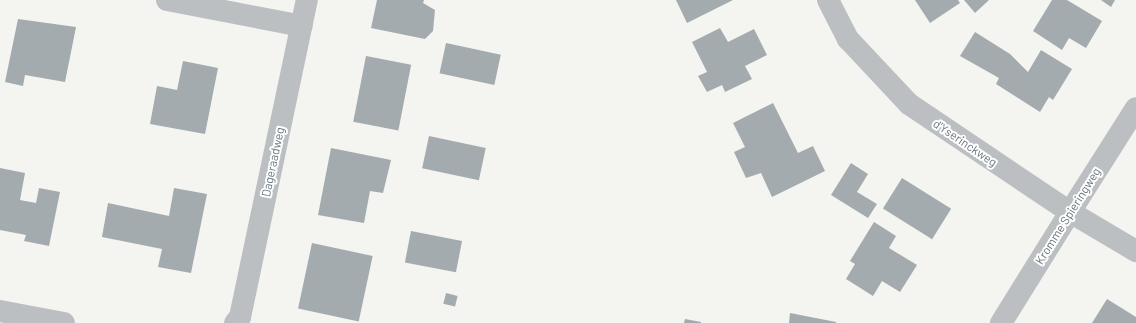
<!DOCTYPE html>
<html>
<head>
<meta charset="utf-8">
<style>
  body { margin:0 }
  #map { position:relative; width:1136px; height:323px; overflow:hidden; background:#f4f4f1; font-family:Barlow,sans-serif }
  div>[style] { position:absolute }
  .building>* { inset:0; background:#a3abaf; transform-origin:0 0 }
  .minor>* { height:22px; margin:-11px; padding:0 11px; transform-origin:11px; border-radius:11px; background:#bbbfc2 }
  .tertiary>* { height:22px; margin:-11px; padding:0 11px; transform-origin:11px; border-radius:11px; background:#bbbfc2 }
  span { translate:-50% -50%; white-space:nowrap; text-align:center; line-height:1.15; -webkit-text-stroke:4px #fff; paint-order:stroke }
  .street-label { font-size:12px; color:#67767e }
</style>
</head>
<body>
<div id="map">
  <div class="building">
    <i style="clip-path:polygon(377px 0,424px 0,423px 3px,435px 10px,433px 31px,425px 39px,371px 28px)"></i>
    <i style="clip-path:polygon(676px 0,733px 0,687px 23px)"></i>
    <i style="clip-path:polygon(915px 0,958px 0,960px 3px,930px 23px)"></i>
    <i style="clip-path:polygon(964px 0,989px 0,975px 13px)"></i>
    <i style="clip-path:polygon(1052px 0,1067px 0,1102px 21px,1086px 48px,1069px 38px,1062px 50px,1033px 31px)"></i>
    <i style="clip-path:polygon(1101px 0,1115px 0,1111px 7px)"></i>
    <i style="clip-path:polygon(18px 19px,76px 27px,65px 82px,25px 75px,23px 86px,5px 82px)"></i>
    <i style="clip-path:polygon(720px 28px,728px 42px,754px 29px,767px 55px,745px 66px,752px 79px,725px 92px,722px 85px,707px 92px,698px 76px,707px 72px,692px 42px)"></i>
    <i style="clip-path:polygon(975px 32px,1010px 54px,1028px 72px,1041px 50px,1072px 69px,1053px 100px,1049px 97px,1040px 112px,996px 84px,999px 78px,960px 56px)"></i>
    <i style="left:446px;top:43px;width:56px;height:31px;rotate:12deg"></i>
    <i style="left:366px;top:56px;width:46px;height:67px;rotate:11deg"></i>
    <i style="clip-path:polygon(183px 61px,218px 68px,205px 134px,150px 124px,157px 86px,177px 90px)"></i>
    <i style="clip-path:polygon(773px 103px,798px 153px,813px 146px,825px 171px,772px 197px,761px 173px,746px 178px,734px 152px,745px 147px,733px 123px)"></i>
    <i style="left:429px;top:136px;width:58px;height:33px;rotate:12deg"></i>
    <i style="clip-path:polygon(331px 148px,391px 160px,383px 193px,370px 191px,364px 223px,318px 215px)"></i>
    <i style="clip-path:polygon(851px 163px,868px 174px,857px 192px,877px 204px,868px 218px,831px 195px)"></i>
    <i style="clip-path:polygon(0 168px,25px 173px,20px 200px,36px 203px,39px 188px,60px 192px,49px 246px,24px 241px,26px 235px,0 230px)"></i>
    <i style="left:902px;top:178px;width:58px;height:36px;rotate:32deg"></i>
    <i style="clip-path:polygon(174px 188px,207px 194px,191px 273px,158px 267px,162px 249px,102px 237px,108px 203px,169px 216px)"></i>
    <i style="clip-path:polygon(874px 222px,896px 236px,889px 248px,917px 265px,900px 292px,882px 281px,873px 296px,846px 279px,855px 264px,850px 261px)"></i>
    <i style="left:411px;top:231px;width:52px;height:32px;rotate:11deg"></i>
    <i style="left:312px;top:243px;width:62px;height:67px;rotate:12deg"></i>
    <i style="left:446px;top:293px;width:12px;height:11px;rotate:14deg"></i>
    <i style="clip-path:polygon(1107px 299px,1136px 317px,1136px 323px,1092px 323px)"></i>
    <i style="clip-path:polygon(790px 313px,836px 322px,836px 323px,789px 323px)"></i>
    <i style="clip-path:polygon(685px 319px,701px 322px,701px 323px,684px 323px)"></i>
  </div>
  <div class="minor">
    <i style="left:167px;top:0;width:137px;rotate:10.9deg"></i>
    <i style="left:1070px;top:212px;width:123px;rotate:-57.6deg"></i>
    <i style="left:0;top:311px;width:65px;rotate:10.6deg"></i>
    <i style="left:235px;top:323px;width:8px;rotate:-50deg"></i>
    <i style="left:240px;top:317px;width:324px;rotate:-78.1deg"></i>
  </div>
  <div class="tertiary">
    <i style="left:828px;top:0;width:44px;rotate:62.9deg"></i>
    <i style="left:848px;top:39px;width:89px;rotate:46.8deg"></i>
    <i style="left:909px;top:104px;width:194px;rotate:33.9deg"></i>
    <i style="left:1070px;top:212px;width:77px;rotate:30.6deg"></i>
    <i style="left:1001px;top:323px;width:131px;rotate:-58.1deg"></i>
  </div>
  <div class="street-label">
    <span style="left:965px;top:143px;rotate:34deg">d'Yserinckweg</span>
    <span style="left:273px;top:162px;rotate:-78deg">Dageraadweg</span>
    <span style="left:1068px;top:216px;rotate:-58deg">Kromme Spieringweg</span>
  </div>
</div>
</body>
</html>
